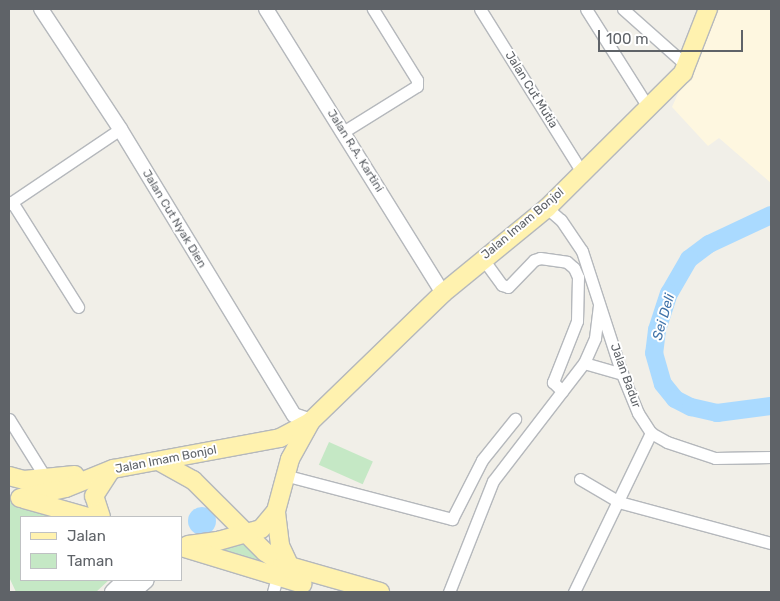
<!DOCTYPE html>
<html>
<head>
<meta charset="utf-8">
<style>
  body { margin:0 }
  #map { position:relative; width:780px; height:601px; overflow:hidden; background:#f1efe8; font-family:Rubik,sans-serif }
  div>[style] { position:absolute }
  .commercial>* { inset:0; background:#fef7e0 }
  .green>* { inset:0; background:#c5e8c5; transform-origin:0 0 }
  .water>* { inset:0; background:#aadaff }
  .round { border-radius:50% }
  .river>* { height:18px; margin:-9px; padding:0 9px; transform-origin:9px; border-radius:9px; background:#aadaff }
  .roads { filter:drop-shadow(1px 0 #b5b8bc) drop-shadow(-1px 0 #b5b8bc) drop-shadow(0 1px #b5b8bc) drop-shadow(0 -1px #b5b8bc) }
  .minor>* { height:11px; margin:-5.5px; padding:0 5.5px; transform-origin:5.5px; border-radius:5.5px; background:#fff }
  .tertiary>* { height:14px; margin:-7px; padding:0 7px; transform-origin:7px; border-radius:7px; background:#fff }
  .secondary>* { height:16px; margin:-8px; padding:0 8px; transform-origin:8px; border-radius:8px; background:#fff }
  .primary>* { height:18px; margin:-9px; padding:0 9px; transform-origin:9px; border-radius:9px; background:#fff2af }
  span { translate:-50% -50%; white-space:nowrap; text-align:center; line-height:1.15; -webkit-text-stroke:4px #fff; paint-order:stroke }
  .street-label { font-size:12px; color:#5f6368 }
  .water-label { font-size:14px; color:#4174aa; font-style:italic }
  .frame { position:absolute; inset:0; border:10px solid #5f6368; pointer-events:none }
  .legend { position:absolute; left:20px; top:516px; width:162px; height:65px; box-sizing:border-box; background:#fff; border:1px solid #bfc1c3; margin:0; padding:6px 9px; list-style:none; font-size:15px; color:#5f6368 }
  .legend li { display:flex; align-items:center; gap:10px; height:25px }
  .legend b { width:25px; border:1px solid #bfc1c3 }
  .scale { position:absolute; left:598px; top:30px; width:145px; height:22px; box-sizing:border-box; border:2px solid #5f6368; border-top:0; padding-left:6px; font-size:15px; line-height:18px; white-space:nowrap; color:#5f6368; -webkit-text-stroke:4px #fff; paint-order:stroke }
</style>
</head>
<body>
<div id="map">
  <div class="commercial">
    <i style="clip-path:polygon(715px 9px,771px 9px,771px 183px,719px 138px,708px 146px,672px 107px)"></i>
  </div>
  <div class="green">
    <i style="left:329px;top:442px;width:48px;height:25px;rotate:24deg"></i>
    <i style="clip-path:polygon(9px 496px,75px 517px,21px 517px,21px 580px,109px 580px,96px 592px,16px 592px,9px 577px)"></i>
    <i style="clip-path:polygon(245px 538px,285px 572px,211px 548px)"></i>
  </div>
  <div class="water">
    <i class="round" style="left:188px;top:507px;width:28px;height:28px"></i>
  </div>
  <div class="river">
    <i style="left:771px;top:215px;width:68px;rotate:154.9deg"></i>
    <i style="left:709px;top:244px;width:25px;rotate:143deg"></i>
    <i style="left:689px;top:259px;width:39px;rotate:120deg"></i>
    <i style="left:669px;top:293px;width:39px;rotate:108deg"></i>
    <i style="left:657px;top:330px;width:23px;rotate:97deg"></i>
    <i style="left:654px;top:353px;width:32px;rotate:74deg"></i>
    <i style="left:663px;top:384px;width:19px;rotate:51deg"></i>
    <i style="left:675px;top:399px;width:18px;rotate:27deg"></i>
    <i style="left:691px;top:407px;width:27px;rotate:13deg"></i>
    <i style="left:717px;top:413px;width:54px;rotate:-7.4deg"></i>
  </div>
  <div class="roads">
    <div class="minor">
      <i style="left:480px;top:9px;width:192px;rotate:58deg"></i>
      <i style="left:586px;top:9px;width:116px;rotate:57.7deg"></i>
      <i style="left:623px;top:9px;width:84px;rotate:41.6deg"></i>
      <i style="left:343px;top:132px;width:87px;rotate:-31.9deg"></i>
      <i style="left:417px;top:86px;width:6px;rotate:-90deg"></i>
      <i style="left:417px;top:80px;width:84px;rotate:-121.8deg"></i>
      <i style="left:12px;top:202px;width:124px;rotate:57.8deg"></i>
      <i style="left:9px;top:204px;width:134px;rotate:-34deg"></i>
      <i style="left:547px;top:208px;width:18px;rotate:41deg"></i>
      <i style="left:561px;top:220px;width:37px;rotate:56deg"></i>
      <i style="left:582px;top:251px;width:129px;rotate:72deg"></i>
      <i style="left:622px;top:374px;width:42px;rotate:67.7deg"></i>
      <i style="left:638px;top:413px;width:24px;rotate:57deg"></i>
      <i style="left:651px;top:433px;width:18px;rotate:29deg"></i>
      <i style="left:667px;top:442px;width:51px;rotate:18.4deg"></i>
      <i style="left:715px;top:458px;width:56px;rotate:-1deg"></i>
      <i style="left:483px;top:259px;width:32px;rotate:54deg"></i>
      <i style="left:502px;top:285px;width:6px;rotate:18deg"></i>
      <i style="left:508px;top:287px;width:37px;rotate:-46deg"></i>
      <i style="left:534px;top:260px;width:6px;rotate:-18deg"></i>
      <i style="left:540px;top:258px;width:27px;rotate:8deg"></i>
      <i style="left:567px;top:262px;width:9px;rotate:41deg"></i>
      <i style="left:574px;top:268px;width:10px;rotate:66deg"></i>
      <i style="left:578px;top:277px;width:44px;rotate:91.3deg"></i>
      <i style="left:577px;top:321px;width:66px;rotate:111.5deg"></i>
      <i style="left:553px;top:382px;width:13px;rotate:45deg"></i>
      <i style="left:584px;top:363px;width:40px;rotate:16deg"></i>
      <i style="left:9px;top:419px;width:72px;rotate:58.1deg"></i>
      <i style="left:284px;top:475px;width:174px;rotate:14.7deg"></i>
      <i style="left:452px;top:519px;width:66px;rotate:-63deg"></i>
      <i style="left:482px;top:460px;width:53px;rotate:-51.2deg"></i>
      <i style="left:580px;top:479px;width:45px;rotate:30.5deg"></i>
      <i style="left:619px;top:502px;width:157px;rotate:15.1deg"></i>
      <i style="left:273px;top:592px;width:16px;rotate:-75deg"></i>
      <i style="left:449px;top:592px;width:119px;rotate:-68.4deg"></i>
      <i style="left:493px;top:481px;width:149px;rotate:-52.4deg"></i>
      <i style="left:584px;top:363px;width:27px;rotate:-66deg"></i>
      <i style="left:595px;top:338px;width:32px;rotate:-83deg"></i>
      <i style="left:574px;top:592px;width:177px;rotate:-64.2deg"></i>
    </div>
    <div class="tertiary">
      <i style="left:41px;top:9px;width:144px;rotate:56.6deg"></i>
      <i style="left:120px;top:129px;width:335px;rotate:58.7deg"></i>
      <i style="left:294px;top:415px;width:18px;rotate:19deg"></i>
      <i style="left:266px;top:9px;width:335px;rotate:58.1deg"></i>
    </div>
    <div class="secondary">
      <i style="left:113px;top:592px;width:18px;rotate:-43deg"></i>
      <i style="left:132px;top:592px;width:18px;rotate:-41deg"></i>
    </div>
    <div class="primary">
      <i style="left:160px;top:462px;width:38px;rotate:29deg"></i>
      <i style="left:193px;top:480px;width:102px;rotate:45deg"></i>
      <i style="left:265px;top:552px;width:21px;rotate:35deg"></i>
      <i style="left:282px;top:564px;width:102px;rotate:15.9deg"></i>
      <i style="left:9px;top:476px;width:16px;rotate:15deg"></i>
      <i style="left:24px;top:480px;width:51px;rotate:-5.6deg"></i>
      <i style="left:20px;top:498px;width:47px;rotate:-12.3deg"></i>
      <i style="left:66px;top:488px;width:51px;rotate:-22deg"></i>
      <i style="left:113px;top:469px;width:170px;rotate:-10.5deg"></i>
      <i style="left:280px;top:438px;width:32px;rotate:-28deg"></i>
      <i style="left:24px;top:499px;width:66px;rotate:15.7deg"></i>
      <i style="left:101px;top:517px;width:22px;rotate:-108deg"></i>
      <i style="left:94px;top:496px;width:30px;rotate:-57deg"></i>
      <i style="left:188px;top:545px;width:30px;rotate:-8deg"></i>
      <i style="left:218px;top:541px;width:45px;rotate:-15.6deg"></i>
      <i style="left:261px;top:529px;width:23px;rotate:-50deg"></i>
      <i style="left:181px;top:547px;width:127px;rotate:16.9deg"></i>
      <i style="left:291px;top:569px;width:26px;rotate:-115deg"></i>
      <i style="left:280px;top:545px;width:34px;rotate:-97deg"></i>
      <i style="left:276px;top:511px;width:54px;rotate:-74.9deg"></i>
      <i style="left:290px;top:459px;width:43px;rotate:-61.1deg"></i>
      <i style="left:311px;top:421px;width:184px;rotate:-44.1deg"></i>
      <i style="left:443px;top:293px;width:134px;rotate:-39.3deg"></i>
      <i style="left:547px;top:208px;width:192px;rotate:-44.8deg"></i>
      <i style="left:683px;top:73px;width:69px;rotate:-68.7deg"></i>
    </div>
  </div>
  <div class="street-label">
    <span style="left:531px;top:90px;rotate:58deg">Jalan Cut Mutia</span>
    <span style="left:355px;top:151px;rotate:58deg">Jalan R.A. Kartini</span>
    <span style="left:174px;top:219px;rotate:59deg">Jalan Cut Nyak Dien</span>
    <span style="left:523px;top:224px;rotate:-40deg">Jalan Imam Bonjol</span>
    <span style="left:625px;top:376px;rotate:70deg">Jalan Badur</span>
    <span style="left:166px;top:460px;rotate:-11deg">Jalan Imam Bonjol</span>
  </div>
  <div class="water-label">
    <span style="left:664px;top:317px;rotate:-74deg">Sei Deli</span>
  </div>
  <div class="frame"></div>
  <ul class="legend">
  <li><b style="height:6px;background:#fff2af"></b>Jalan</li>
  <li><b style="height:14px;background:#c5e8c5"></b>Taman</li>
  </ul>
  <div class="scale">100 m</div>
</div>
</body>
</html>
